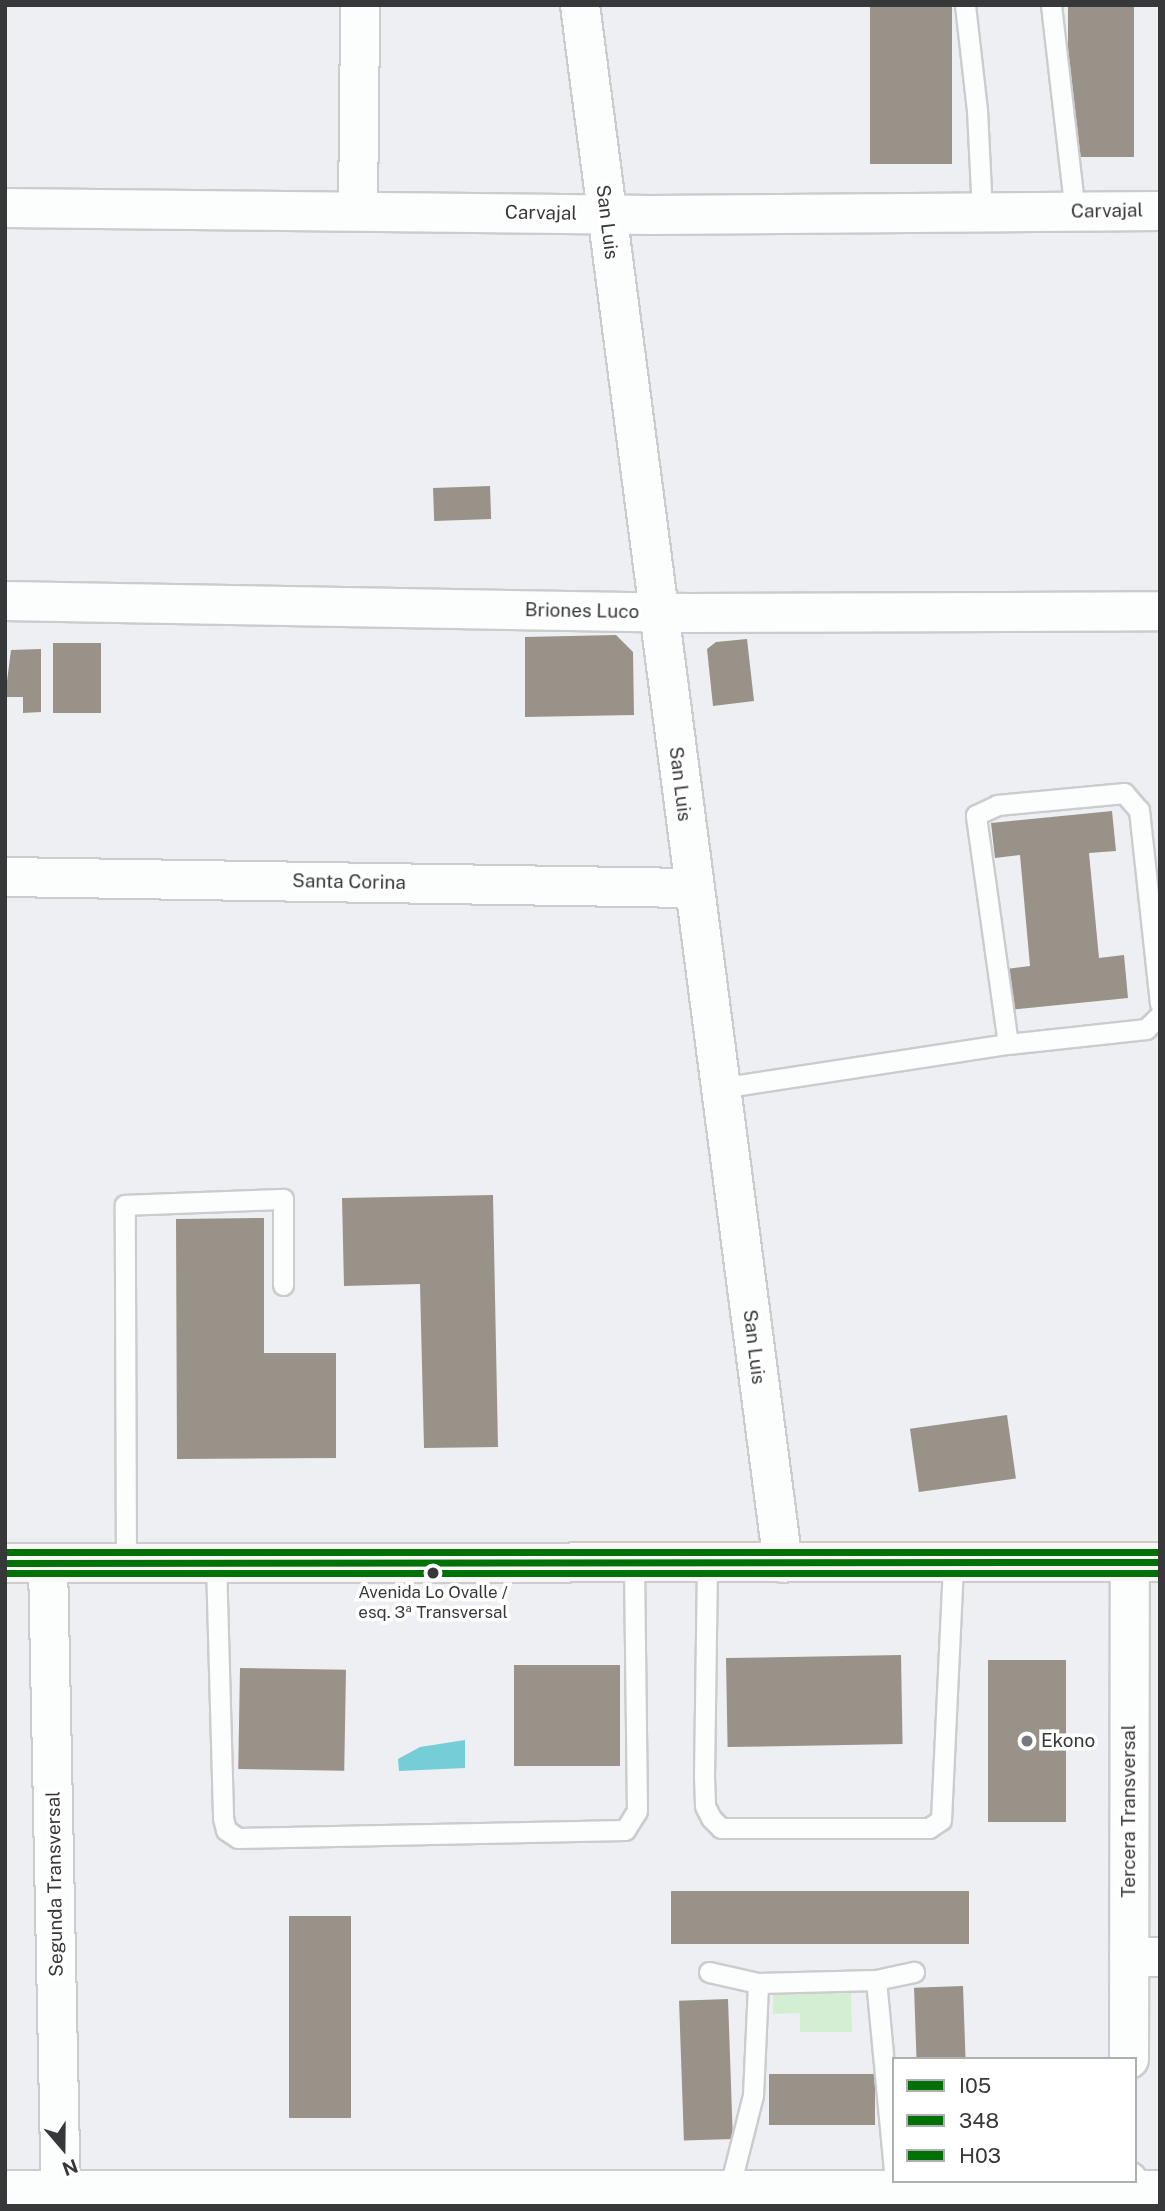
<!DOCTYPE html>
<html>
<head>
<meta charset="utf-8">
<style>
  body { margin:0 }
  #map { position:relative; width:1165px; height:2211px; overflow:hidden; background:#eeeff2; font-family:"Public Sans",sans-serif }
  div>[style] { position:absolute }
  .green>* { inset:0; background:#d4eed4 }
  .water>* { inset:0; background:#75cdd7 }
  .building>* { inset:0; background:#999288; transform-origin:0 0 }
  .roads { filter:drop-shadow(2px 0 #ccccce) drop-shadow(-2px 0 #ccccce) drop-shadow(0 2px #ccccce) drop-shadow(0 -2px #ccccce) }
  .service>* { height:19px; margin:-9.5px; padding:0 9.5px; transform-origin:9.5px; border-radius:9.5px; background:#fcfdfd }
  .minor>* { height:38px; margin:-19px; padding:0 19px; transform-origin:19px; border-radius:19px; background:#fcfdfd }
  .tertiary>* { height:38px; margin:-19px; padding:0 19px; transform-origin:19px; border-radius:19px; background:#fcfdfd }
  .secondary>* { height:38px; margin:-19px; padding:0 19px; transform-origin:19px; border-radius:19px; background:#f9f8f7 }
  .bus-1>* { height:7px; margin:-3.5px; padding:0 3.5px; transform-origin:3.5px; border-radius:3.5px; background:#007106 }
  .bus-2>* { height:7px; margin:-3.5px; padding:0 3.5px; transform-origin:3.5px; border-radius:3.5px; background:#007106 }
  .bus-3>* { height:7px; margin:-3.5px; padding:0 3.5px; transform-origin:3.5px; border-radius:3.5px; background:#007106 }
  .dots>* { width:19px; height:19px; translate:-50% -50%; box-sizing:border-box; border:4px solid #fff; border-radius:50% }
  span { translate:-50% -50%; white-space:nowrap; text-align:center; line-height:1.15; -webkit-text-stroke:7px #fff; paint-order:stroke }
  .bus-label { font-size:17px; color:#37383a }
  .street-label { font-size:19px; color:#37383a }
  .poi-label { font-size:19px; color:#37383a }
  .left { translate:0 -50%; text-align:left }
  .frame { position:absolute; inset:0; border:7px solid #37383a; pointer-events:none }
  .legend { position:absolute; left:892px; top:2057px; width:245px; height:126px; box-sizing:border-box; background:#fff; border:2px solid #afafb0; margin:0; padding:9px 12px; list-style:none; font-size:21px; color:#37383a }
  .legend li { display:flex; align-items:center; gap:14px; height:35px }
  .legend b { width:35px; border:2px solid #afafb0 }
  .north { position:absolute; left:28px; top:2113px; width:70px; height:70px; -webkit-text-stroke:5px #fff; paint-order:stroke; rotate:160deg; font-size:19px; font-weight:700; line-height:28px; text-align:center; color:#37383a }
  .north::after { content:''; display:block; margin:auto; width:24px; height:32px; background:#37383a; clip-path:polygon(50% 0,100% 100%,50% 72%,0 100%) }
</style>
</head>
<body>
<div id="map">
  <div class="green">
    <i style="clip-path:polygon(851px 1992px,852px 2032px,800px 2032px,800px 2013px,773px 2014px,773px 1993px)"></i>
  </div>
  <div class="water">
    <i style="clip-path:polygon(465px 1740px,465px 1768px,399px 1771px,398px 1759px,420px 1747px)"></i>
  </div>
  <div class="building">
    <i style="left:870px;top:5px;width:82px;height:159px"></i>
    <i style="left:1068px;top:5px;width:66px;height:152px"></i>
    <i style="left:490px;top:486px;width:33px;height:57px;rotate:88deg"></i>
    <i style="clip-path:polygon(616px 635px,633px 652px,634px 715px,525px 717px,525px 637px)"></i>
    <i style="clip-path:polygon(747px 639px,754px 701px,713px 706px,707px 649px,716px 642px)"></i>
    <i style="left:53px;top:643px;width:48px;height:70px"></i>
    <i style="clip-path:polygon(41px 649px,41px 712px,23px 713px,23px 697px,5px 697px,11px 650px)"></i>
    <i style="clip-path:polygon(1112px 811px,1116px 851px,1089px 853px,1099px 958px,1124px 955px,1128px 998px,1009px 1010px,1006px 969px,1030px 966px,1020px 855px,995px 858px,991px 823px)"></i>
    <i style="clip-path:polygon(493px 1195px,498px 1447px,424px 1448px,420px 1284px,344px 1286px,342px 1198px)"></i>
    <i style="clip-path:polygon(264px 1218px,264px 1353px,336px 1353px,336px 1458px,177px 1459px,176px 1219px)"></i>
    <i style="left:1007px;top:1415px;width:64px;height:98px;rotate:82deg"></i>
    <i style="left:901px;top:1655px;width:89px;height:175px;rotate:89deg"></i>
    <i style="left:988px;top:1660px;width:78px;height:162px"></i>
    <i style="left:514px;top:1665px;width:106px;height:101px"></i>
    <i style="left:240px;top:1668px;width:106px;height:101px;rotate:1deg"></i>
    <i style="left:969px;top:1891px;width:53px;height:298px;rotate:90deg"></i>
    <i style="left:289px;top:1916px;width:62px;height:202px"></i>
    <i style="left:963px;top:1986px;width:73px;height:49px;rotate:88deg"></i>
    <i style="left:728px;top:1999px;width:140px;height:49px;rotate:88deg"></i>
    <i style="left:875px;top:2074px;width:51px;height:106px;rotate:90deg"></i>
  </div>
  <div class="roads">
    <div class="service">
      <i style="left:965px;top:5px;width:106px;rotate:83.5deg"></i>
      <i style="left:977px;top:110px;width:102px;rotate:87.2deg"></i>
      <i style="left:1051px;top:5px;width:207px;rotate:83.4deg"></i>
      <i style="left:1008px;top:1044px;width:231px;rotate:-98deg"></i>
      <i style="left:976px;top:815px;width:23px;rotate:-25deg"></i>
      <i style="left:997px;top:805px;width:128px;rotate:-5.4deg"></i>
      <i style="left:1124px;top:793px;width:23px;rotate:49deg"></i>
      <i style="left:1139px;top:810px;width:195px;rotate:83.8deg"></i>
      <i style="left:720px;top:1088px;width:291px;rotate:-8.7deg"></i>
      <i style="left:1008px;top:1044px;width:139px;rotate:-6.2deg"></i>
      <i style="left:1146px;top:1029px;width:20px;rotate:-45deg"></i>
      <i style="left:216px;top:1563px;width:255px;rotate:88.4deg"></i>
      <i style="left:223px;top:1818px;width:12px;rotate:76deg"></i>
      <i style="left:226px;top:1830px;width:14px;rotate:34deg"></i>
      <i style="left:238px;top:1838px;width:387px;rotate:-1.2deg"></i>
      <i style="left:625px;top:1830px;width:22px;rotate:-58deg"></i>
      <i style="left:637px;top:1811px;width:248px;rotate:-90.7deg"></i>
      <i style="left:707px;top:1563px;width:213px;rotate:90.8deg"></i>
      <i style="left:704px;top:1776px;width:30px;rotate:88deg"></i>
      <i style="left:705px;top:1806px;width:13px;rotate:63deg"></i>
      <i style="left:711px;top:1818px;width:14px;rotate:45deg"></i>
      <i style="left:721px;top:1828px;width:208px"></i>
      <i style="left:929px;top:1828px;width:14px;rotate:-34deg"></i>
      <i style="left:941px;top:1820px;width:257px;rotate:-87.3deg"></i>
      <i style="left:126px;top:1564px;width:359px;rotate:-90.2deg"></i>
      <i style="left:125px;top:1205px;width:158px;rotate:-2.2deg"></i>
      <i style="left:283px;top:1199px;width:86px;rotate:90deg"></i>
      <i style="left:709px;top:1972px;width:50px;rotate:12.7deg"></i>
      <i style="left:758px;top:1983px;width:118px;rotate:-1.5deg"></i>
      <i style="left:876px;top:1980px;width:39px;rotate:-12deg"></i>
      <i style="left:876px;top:1980px;width:190px;rotate:84.6deg"></i>
      <i style="left:729px;top:2190px;width:98px;rotate:-75.8deg"></i>
      <i style="left:753px;top:2095px;width:112px;rotate:-87.4deg"></i>
    </div>
    <div class="minor">
      <i style="left:5px;top:208px;width:647px;rotate:0.62deg"></i>
      <i style="left:652px;top:215px;width:508px;rotate:-0.45deg"></i>
      <i style="left:358px;top:211px;width:206px;rotate:-89.4deg"></i>
      <i style="left:5px;top:601px;width:683px;rotate:1.01deg"></i>
      <i style="left:688px;top:613px;width:472px;rotate:-0.2deg"></i>
      <i style="left:5px;top:877px;width:688px;rotate:0.92deg"></i>
      <i style="left:48px;top:1563px;width:643px;rotate:88.84deg"></i>
      <i style="left:1129px;top:1957px;width:31px"></i>
      <i style="left:5px;top:2190px;width:1155px"></i>
    </div>
    <div class="tertiary">
      <i style="left:580px;top:5px;width:1571px;rotate:82.58deg"></i>
      <i style="left:1129px;top:2059px;width:497px;rotate:-89.9deg"></i>
      <i style="left:1128px;top:2181px;width:25px;rotate:90deg"></i>
    </div>
    <div class="secondary">
      <i style="left:5px;top:1563px;width:1155px;rotate:-0.05deg"></i>
    </div>
  </div>
  <div class="bus-1">
    <i style="left:5px;top:1563px;width:1155px;rotate:-0.05deg"></i>
  </div>
  <div class="bus-2">
    <i style="left:5px;top:1573px;width:1155px"></i>
  </div>
  <div class="bus-3">
    <i style="left:5px;top:1552px;width:1155px"></i>
  </div>
  <div class="dots">
    <i style="left:433px;top:1573px;background:#37383a"></i>
    <i style="left:1027px;top:1741px;background:#77787a"></i>
  </div>
  <div class="bus-label">
    <span style="left:433px;top:1603px">Avenida Lo Ovalle /<br>esq. 3ª Transversal</span>
  </div>
  <div class="street-label">
    <span style="left:1107px;top:211px;rotate:-1deg">Carvajal</span>
    <span style="left:541px;top:213px;rotate:1deg">Carvajal</span>
    <span style="left:607px;top:222px;rotate:83deg">San Luis</span>
    <span style="left:582px;top:611px;rotate:1deg">Briones Luco</span>
    <span style="left:680px;top:784px;rotate:83deg">San Luis</span>
    <span style="left:349px;top:882px;rotate:1deg">Santa Corina</span>
    <span style="left:754px;top:1347px;rotate:83deg">San Luis</span>
    <span style="left:1129px;top:1811px;rotate:-90deg">Tercera Transversal</span>
    <span style="left:55px;top:1884px;rotate:-91deg">Segunda Transversal</span>
  </div>
  <div class="poi-label">
    <span class="left" style="left:1041px;top:1741px">Ekono</span>
  </div>
  <div class="frame"></div>
  <ul class="legend">
  <li><b style="height:9px;background:#007106"></b>I05</li>
  <li><b style="height:9px;background:#007106"></b>348</li>
  <li><b style="height:9px;background:#007106"></b>H03</li>
  </ul>
  <div class="north">N</div>
</div>
</body>
</html>
